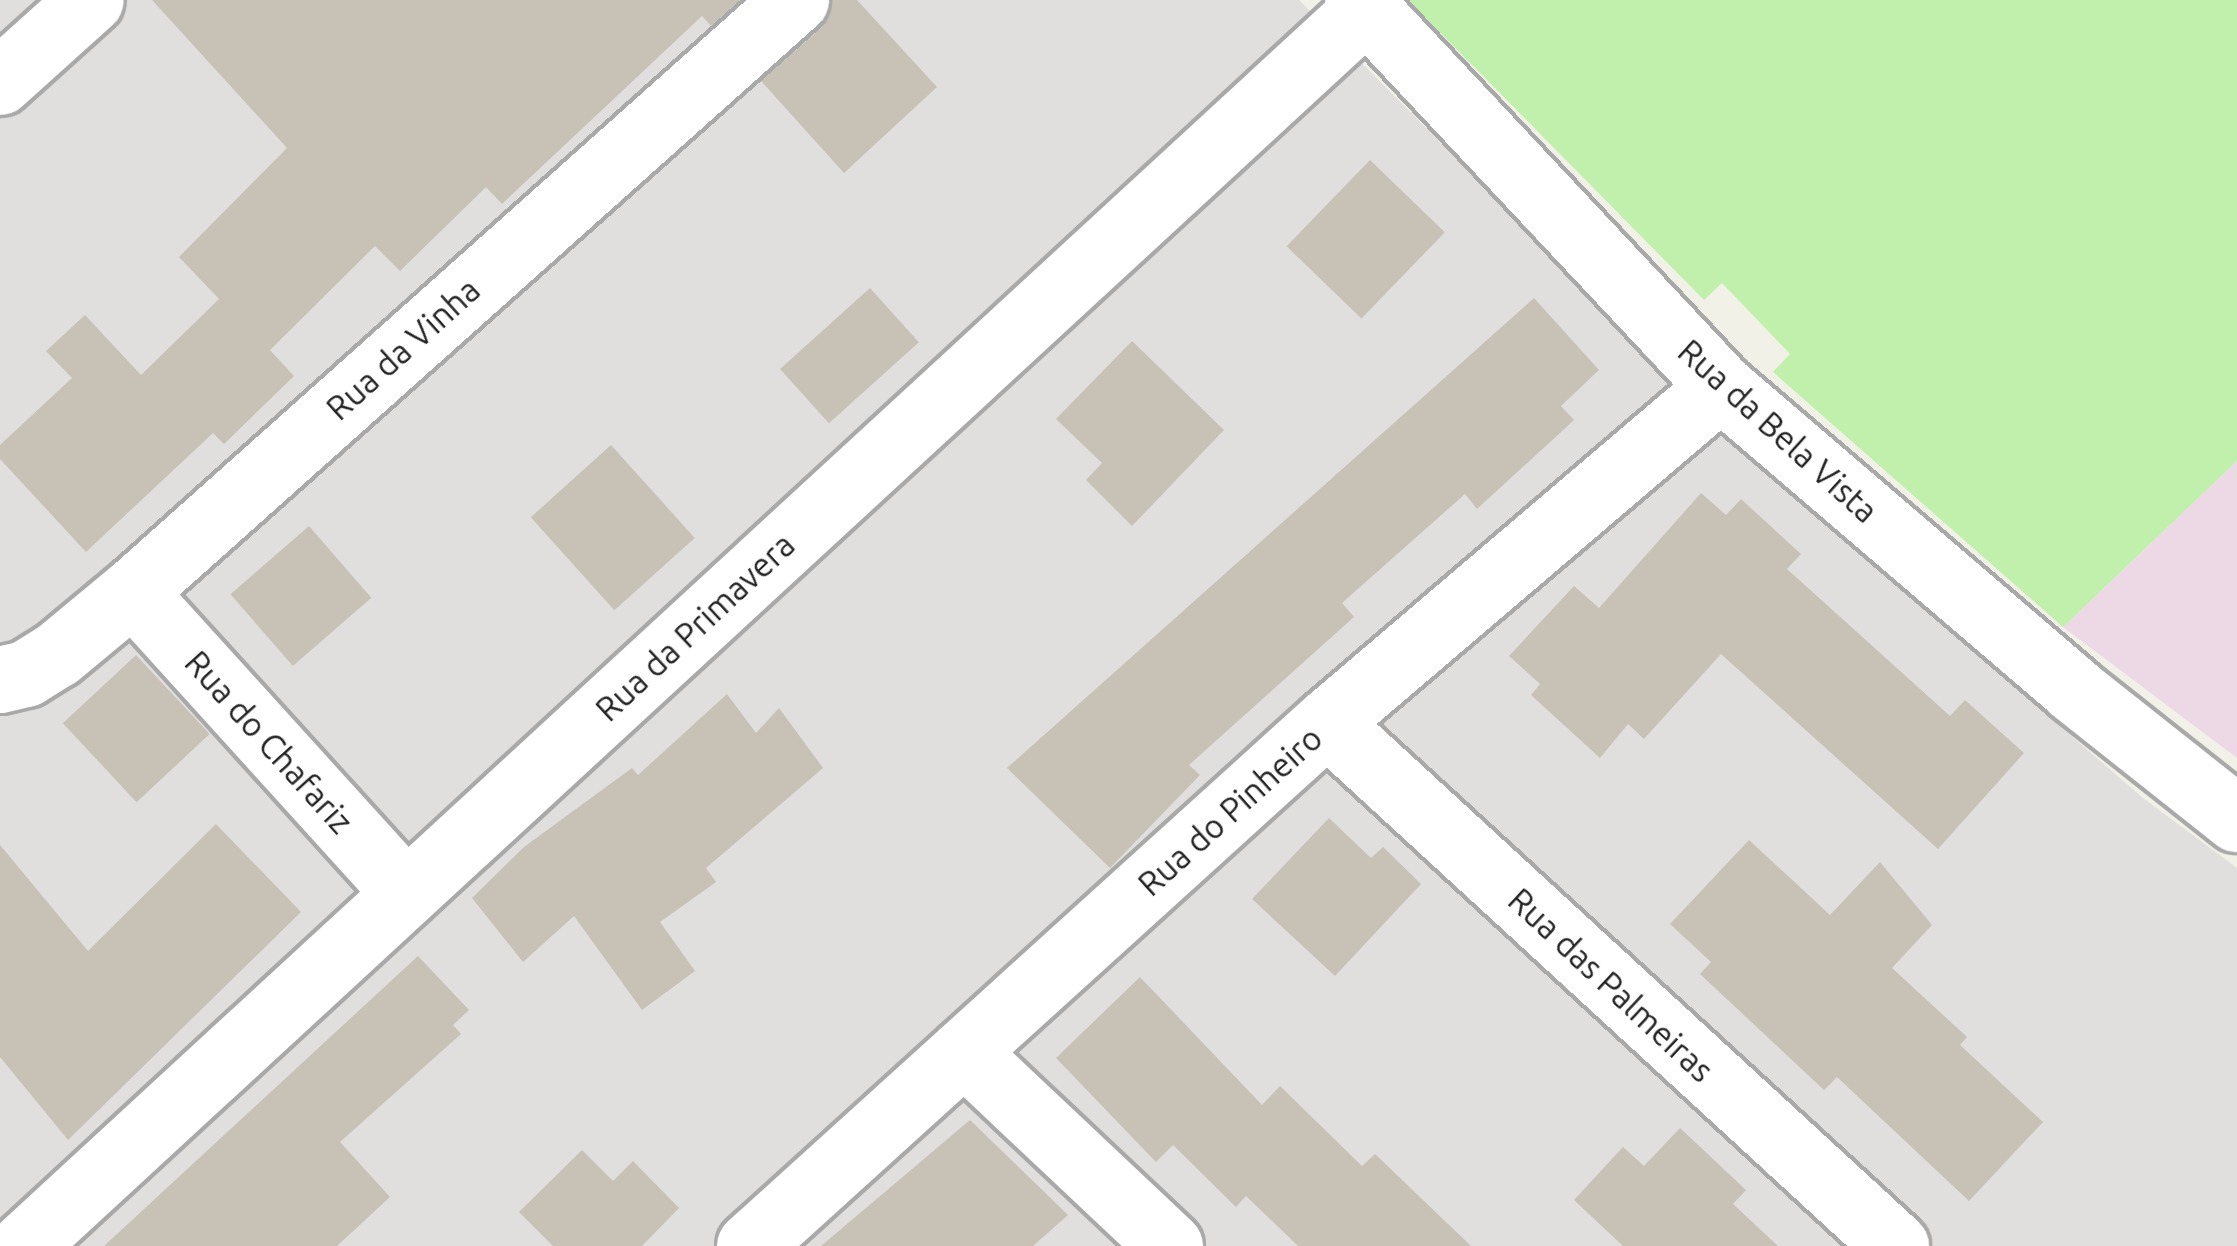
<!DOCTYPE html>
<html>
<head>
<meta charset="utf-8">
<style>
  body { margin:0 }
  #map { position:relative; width:2237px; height:1246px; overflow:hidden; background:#f2f1e8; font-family:Ubuntu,sans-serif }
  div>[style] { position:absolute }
  .residential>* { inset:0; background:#e0dfde }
  .industrial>* { inset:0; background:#ecd9e5 }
  .grass>* { inset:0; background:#c1efac }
  .building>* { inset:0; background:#c8c1b6; transform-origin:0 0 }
  .roads { filter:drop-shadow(3px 0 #a9a9a9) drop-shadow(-3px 0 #a9a9a9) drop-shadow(0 3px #a9a9a9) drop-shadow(0 -3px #a9a9a9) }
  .minor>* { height:66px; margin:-33px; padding:0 33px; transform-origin:33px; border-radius:33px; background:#fff }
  span { translate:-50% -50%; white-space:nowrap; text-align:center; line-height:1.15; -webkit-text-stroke:9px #fff; paint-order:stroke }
  .street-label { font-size:33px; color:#222 }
</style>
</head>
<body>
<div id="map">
  <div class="residential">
    <i style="clip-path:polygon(0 0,1299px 0,1777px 481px,2143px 798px,2237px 868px,2237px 1246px,0 1246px)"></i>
  </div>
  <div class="industrial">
    <i style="clip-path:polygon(2237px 461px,2237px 758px,2063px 627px)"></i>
  </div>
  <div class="grass">
    <i style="clip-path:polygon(1408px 0,2237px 0,2237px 461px,2063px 627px,1773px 372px,1790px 354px,1722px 283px,1704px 300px)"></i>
  </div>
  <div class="building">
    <i style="clip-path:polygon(152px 0,740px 0,711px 26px,702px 16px,502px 204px,486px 187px,400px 271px,375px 246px,270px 350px,294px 376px,224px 444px,213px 433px,86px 552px,0 459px,0 445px,72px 378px,46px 351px,85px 315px,141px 375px,219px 299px,179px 257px,287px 148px)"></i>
    <i style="clip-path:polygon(832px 0,857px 0,937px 87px,844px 173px,761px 81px,821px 28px)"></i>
    <i style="left:1370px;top:160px;width:104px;height:120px;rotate:44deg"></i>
    <i style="left:870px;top:288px;width:73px;height:121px;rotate:48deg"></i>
    <i style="clip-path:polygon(1534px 298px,1599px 370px,1561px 406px,1574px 420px,1477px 509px,1465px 494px,1342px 603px,1354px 617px,1189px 765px,1200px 775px,1110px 868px,1007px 768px)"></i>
    <i style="clip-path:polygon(1132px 341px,1224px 430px,1132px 526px,1086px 480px,1102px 463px,1056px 419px)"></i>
    <i style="left:611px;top:445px;width:125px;height:108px;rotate:48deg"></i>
    <i style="clip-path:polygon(1701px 493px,1726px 515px,1741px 499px,1801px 554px,1787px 569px,1950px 716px,1965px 700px,2024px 753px,1938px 849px,1721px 654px,1644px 739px,1628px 724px,1600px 758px,1531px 695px,1540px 684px,1509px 656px,1574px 586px,1599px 608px)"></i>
    <i style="left:309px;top:526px;width:95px;height:104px;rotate:49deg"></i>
    <i style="left:136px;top:655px;width:108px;height:100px;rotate:47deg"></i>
    <i style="clip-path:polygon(727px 694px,756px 733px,779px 708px,823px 768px,706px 868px,716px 882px,660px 922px,695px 971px,642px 1010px,574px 916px,523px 962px,472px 898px,524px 847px,632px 768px,638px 775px)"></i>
    <i style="clip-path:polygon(1329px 818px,1371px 858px,1383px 847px,1421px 884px,1335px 976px,1252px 899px)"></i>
    <i style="clip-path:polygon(216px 824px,301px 912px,68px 1140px,0 1057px,0 845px,88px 951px)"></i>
    <i style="clip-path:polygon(1749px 840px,1830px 915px,1880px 862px,1932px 925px,1892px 968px,1967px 1037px,1960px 1045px,2043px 1122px,1969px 1201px,1837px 1077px,1824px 1090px,1700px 974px,1711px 962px,1670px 924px)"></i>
    <i style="clip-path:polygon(418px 956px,469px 1010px,453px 1025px,461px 1034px,340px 1142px,390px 1197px,337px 1246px,104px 1246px)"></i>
    <i style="clip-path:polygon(1140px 977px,1262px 1105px,1280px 1086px,1362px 1166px,1375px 1154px,1471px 1246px,1298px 1246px,1246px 1196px,1236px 1207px,1173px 1145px,1156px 1162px,1056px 1058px)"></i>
    <i style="clip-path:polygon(970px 1120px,1068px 1215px,1033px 1246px,821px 1246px)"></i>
    <i style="clip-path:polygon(1680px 1128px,1746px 1190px,1733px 1204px,1778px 1246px,1623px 1246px,1574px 1200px,1623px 1147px,1644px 1166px)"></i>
    <i style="clip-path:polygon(582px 1150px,613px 1181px,633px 1161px,679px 1208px,642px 1246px,553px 1246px,519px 1212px)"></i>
  </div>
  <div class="roads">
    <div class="minor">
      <i style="left:1358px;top:0;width:531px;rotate:46.83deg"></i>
      <i style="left:1721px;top:387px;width:465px;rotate:40.6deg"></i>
      <i style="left:2074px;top:690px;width:208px;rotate:38.4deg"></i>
      <i style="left:0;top:82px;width:122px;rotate:-42deg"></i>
      <i style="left:133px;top:592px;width:406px;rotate:47.8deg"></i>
      <i style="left:0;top:680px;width:27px;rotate:-13deg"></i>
      <i style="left:26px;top:674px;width:36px;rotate:-32deg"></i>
      <i style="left:57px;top:655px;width:99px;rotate:-39.7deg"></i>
      <i style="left:133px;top:592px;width:889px;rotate:-41.76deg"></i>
      <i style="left:1327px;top:723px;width:773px;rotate:42.59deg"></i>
      <i style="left:964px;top:1052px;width:283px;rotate:43.3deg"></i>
      <i style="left:24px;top:1246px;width:1826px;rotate:-42.65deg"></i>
      <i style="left:750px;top:1246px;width:779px;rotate:-42.19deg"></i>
      <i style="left:1327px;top:723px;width:518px;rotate:-40.46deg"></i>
    </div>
  </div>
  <div class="street-label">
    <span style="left:403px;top:349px;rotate:-42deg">Rua da Vinha</span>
    <span style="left:1778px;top:431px;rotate:42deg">Rua da Bela Vista</span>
    <span style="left:695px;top:627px;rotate:-43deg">Rua da Primavera</span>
    <span style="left:269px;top:742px;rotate:48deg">Rua do Chafariz</span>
    <span style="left:1230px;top:811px;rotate:-42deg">Rua do Pinheiro</span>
    <span style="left:1611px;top:985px;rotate:43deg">Rua das Palmeiras</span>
  </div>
</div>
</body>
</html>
